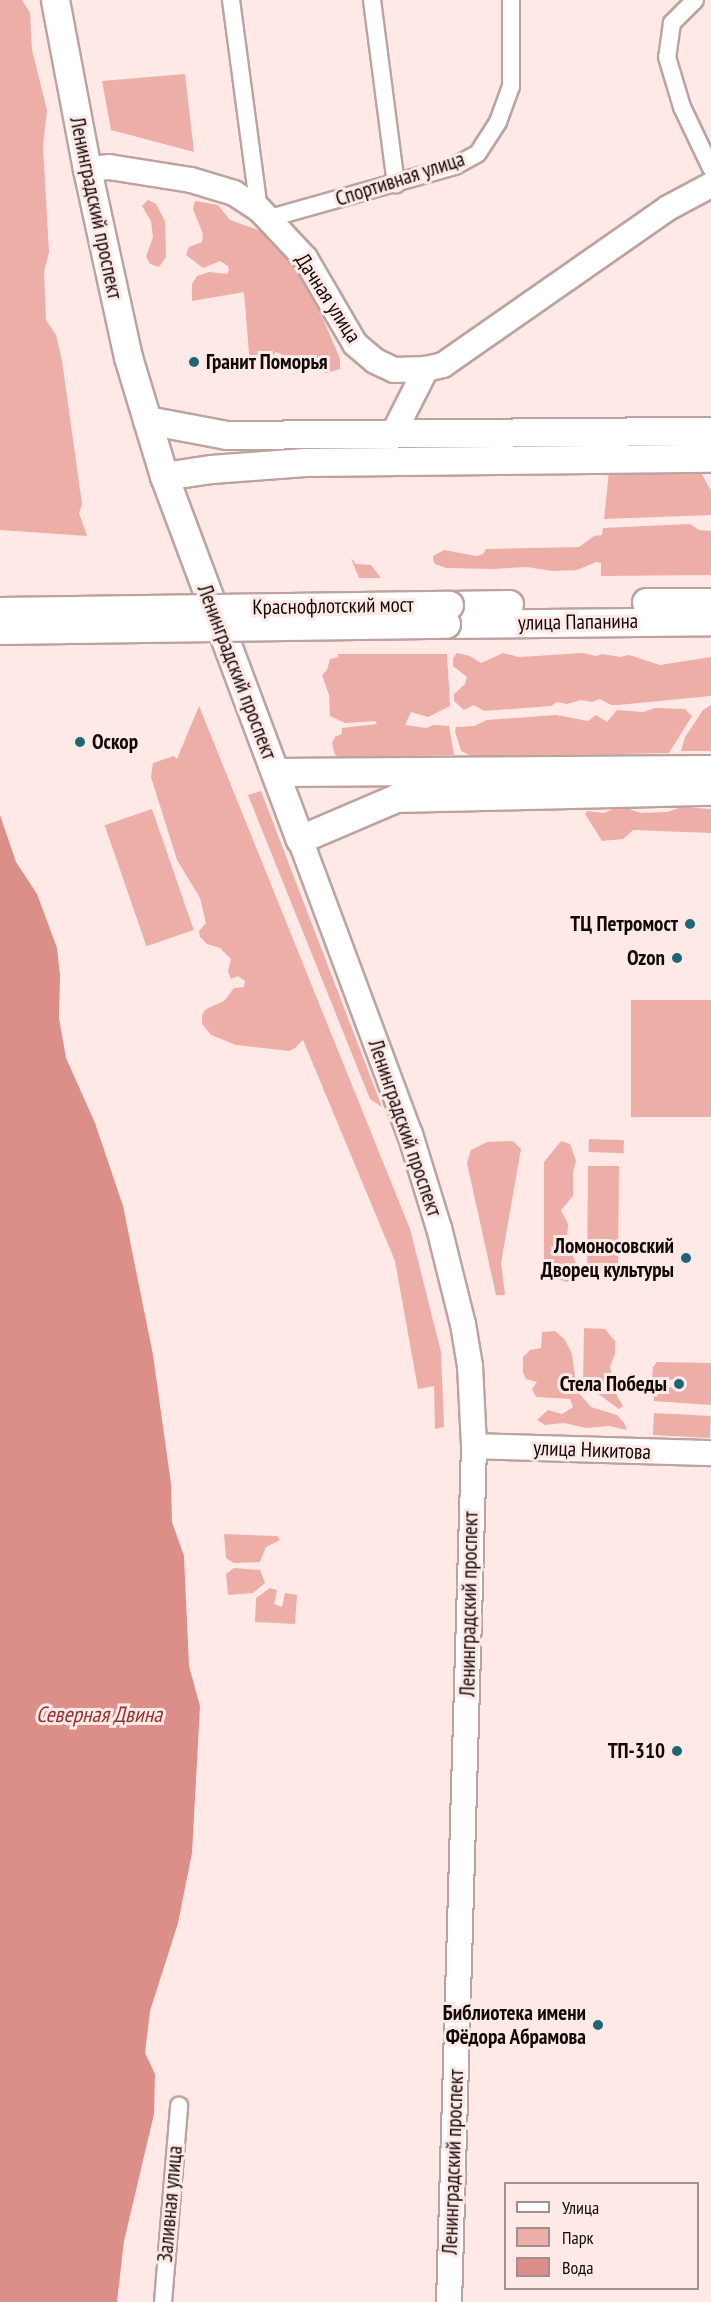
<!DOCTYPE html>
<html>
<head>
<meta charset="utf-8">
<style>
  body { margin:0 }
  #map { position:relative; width:711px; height:2302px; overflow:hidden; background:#ffe9e7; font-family:"PT Sans Narrow",sans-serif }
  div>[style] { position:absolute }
  .green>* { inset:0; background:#eeaea8; transform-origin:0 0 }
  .water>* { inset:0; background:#dc8f89 }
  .roads { filter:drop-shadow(2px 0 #bca3a0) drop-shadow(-2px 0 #bca3a0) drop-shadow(0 2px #bca3a0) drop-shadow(0 -2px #bca3a0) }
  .street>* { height:16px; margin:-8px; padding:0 8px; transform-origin:8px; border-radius:8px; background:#fff }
  .secondary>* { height:24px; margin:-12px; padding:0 12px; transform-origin:12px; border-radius:12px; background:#fff }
  .primary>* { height:27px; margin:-13.5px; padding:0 13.5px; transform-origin:13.5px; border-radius:13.5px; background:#fff }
  .bridges { filter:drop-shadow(2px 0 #bca3a0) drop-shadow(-2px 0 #bca3a0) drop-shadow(0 2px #bca3a0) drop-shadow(0 -2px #bca3a0) }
  .primary-bridge>* { height:27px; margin:-13.5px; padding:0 13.5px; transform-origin:13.5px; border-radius:13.5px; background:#fff }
  .dots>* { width:16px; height:16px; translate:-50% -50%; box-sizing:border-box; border:3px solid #ffe9e7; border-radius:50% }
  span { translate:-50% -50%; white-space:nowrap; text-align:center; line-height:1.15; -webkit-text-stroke:6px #ffe9e7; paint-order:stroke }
  .street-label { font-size:21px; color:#110908 }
  .poi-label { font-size:21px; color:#110908; font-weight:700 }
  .left { translate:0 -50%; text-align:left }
  .right { translate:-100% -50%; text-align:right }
  .water-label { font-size:22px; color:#903432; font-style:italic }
  .legend { position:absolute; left:504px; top:2182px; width:195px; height:108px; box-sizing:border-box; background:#ffe9e7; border:2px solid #a08f8e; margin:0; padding:8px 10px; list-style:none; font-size:18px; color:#110908 }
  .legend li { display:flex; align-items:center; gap:12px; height:30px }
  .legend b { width:30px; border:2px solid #a08f8e }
</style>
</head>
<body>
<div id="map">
  <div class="green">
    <i style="clip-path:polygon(0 0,22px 0,30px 13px,32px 50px,47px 110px,43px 146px,49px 252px,44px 272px,46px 320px,56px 335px,62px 361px,82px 504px,79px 513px,87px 536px,0 530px)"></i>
    <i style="clip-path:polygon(185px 74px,194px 152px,111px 130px,102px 81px)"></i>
    <i style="clip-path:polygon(148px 200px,156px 204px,165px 221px,166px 257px,159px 267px,150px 264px,146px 257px,153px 237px,151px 221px,142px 206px)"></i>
    <i style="clip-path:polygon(195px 201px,218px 205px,230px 220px,261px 231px,276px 243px,293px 262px,324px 321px,340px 359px,340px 369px,326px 373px,276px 352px,269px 359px,258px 363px,249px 354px,244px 292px,192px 301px,192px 284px,197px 276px,209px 272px,227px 274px,229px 270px,228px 266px,220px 261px,203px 268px,186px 255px,189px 247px,202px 242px,203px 234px,193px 209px)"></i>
    <i style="clip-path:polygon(699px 469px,711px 491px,711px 515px,604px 519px,609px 471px)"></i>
    <i style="clip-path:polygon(690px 524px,699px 530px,711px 531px,711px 575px,601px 576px,601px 563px,596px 562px,577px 570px,552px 571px,527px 567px,493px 569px,446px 568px,435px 564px,433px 559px,433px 556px,444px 550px,476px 556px,483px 554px,486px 549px,579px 547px,594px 536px,602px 535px,603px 528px)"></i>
    <i style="clip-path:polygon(351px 558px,356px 564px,371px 565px,381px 578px,359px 578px)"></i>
    <i style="clip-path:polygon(457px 653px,470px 656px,481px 663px,503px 653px,519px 657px,583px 653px,596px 656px,602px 654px,620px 657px,629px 655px,660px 665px,711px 657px,711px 696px,618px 705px,611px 705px,600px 699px,592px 702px,581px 700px,567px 704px,557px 702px,551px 706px,484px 711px,474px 705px,464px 710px,454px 701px,454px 694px,465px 684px,467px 677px,453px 666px,453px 658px)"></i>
    <i style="clip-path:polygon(338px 654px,447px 654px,450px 706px,428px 717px,411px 712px,405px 725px,426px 728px,434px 725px,449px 726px,454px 755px,343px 758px,335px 755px,332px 743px,335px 737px,342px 734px,342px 728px,377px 724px,375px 721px,345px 723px,330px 716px,329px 695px,322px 675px,327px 670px,330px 659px,338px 657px)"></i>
    <i style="clip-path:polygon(711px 705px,711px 751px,681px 751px,685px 737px,703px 710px)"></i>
    <i style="clip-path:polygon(199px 706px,410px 1229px,441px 1352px,444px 1427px,435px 1429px,434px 1386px,418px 1389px,395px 1261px,303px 1040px,295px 1048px,289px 1051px,236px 1045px,211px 1035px,202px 1024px,202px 1015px,206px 1009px,224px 1001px,234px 988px,244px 987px,245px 981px,238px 976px,231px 979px,228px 971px,231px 959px,220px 948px,207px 944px,200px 937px,199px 931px,206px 923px,200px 898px,177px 860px,151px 777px,153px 763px,174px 756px,177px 759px)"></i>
    <i style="clip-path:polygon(655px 708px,685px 709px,692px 716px,669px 753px,473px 757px,461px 751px,455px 731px,456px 727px,474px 726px,487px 720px,556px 715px,588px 721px,596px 715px,607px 722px,617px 710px,643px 712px)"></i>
    <i style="clip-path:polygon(261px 791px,382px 1107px,370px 1099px,248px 795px)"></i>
    <i style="clip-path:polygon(620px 806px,641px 813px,667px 812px,682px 807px,711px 809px,711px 833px,633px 830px,623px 839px,602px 841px,585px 814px,587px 811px,604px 813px)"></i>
    <i style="left:152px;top:809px;width:128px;height:50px;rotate:71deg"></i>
    <i style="left:631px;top:1000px;width:80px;height:117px"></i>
    <i style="left:589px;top:1139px;width:35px;height:13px;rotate:2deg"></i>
    <i style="clip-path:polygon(513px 1141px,521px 1149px,501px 1263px,505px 1295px,496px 1295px,467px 1163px,471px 1150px,487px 1142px)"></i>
    <i style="clip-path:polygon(561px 1141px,570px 1144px,576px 1161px,573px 1173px,573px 1196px,561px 1210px,568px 1224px,567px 1239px,576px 1264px,575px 1275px,567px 1282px,548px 1276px,544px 1264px,544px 1162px)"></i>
    <i style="clip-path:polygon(588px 1166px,619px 1166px,618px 1264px,616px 1272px,611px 1274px,599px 1272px,590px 1275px,587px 1272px)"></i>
    <i style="clip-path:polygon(584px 1328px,605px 1329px,615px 1341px,615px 1354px,610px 1367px,617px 1396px,623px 1406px,619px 1409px,583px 1383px)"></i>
    <i style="clip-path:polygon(555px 1331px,565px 1340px,572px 1354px,577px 1391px,591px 1407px,617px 1415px,624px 1423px,627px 1430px,609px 1426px,586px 1428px,564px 1423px,545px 1425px,537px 1420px,548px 1410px,562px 1414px,573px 1407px,570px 1399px,536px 1397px,532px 1389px,537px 1382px,526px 1379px,523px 1372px,523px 1357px,530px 1350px,541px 1348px,542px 1332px)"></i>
    <i style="clip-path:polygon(657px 1362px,711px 1363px,711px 1405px,654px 1401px,653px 1386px,681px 1388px,681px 1380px,652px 1379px,653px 1367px)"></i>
    <i style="left:654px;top:1413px;width:57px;height:22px;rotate:3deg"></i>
    <i style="clip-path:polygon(224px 1534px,277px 1536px,280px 1540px,266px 1547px,260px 1562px,234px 1563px,226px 1558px)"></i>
    <i style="clip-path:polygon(234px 1568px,260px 1570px,265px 1583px,253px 1593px,228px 1595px,226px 1574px)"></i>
    <i style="clip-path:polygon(270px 1588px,277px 1590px,274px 1604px,282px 1607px,285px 1593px,297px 1595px,295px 1624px,255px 1622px,256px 1598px)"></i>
  </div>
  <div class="water">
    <i style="clip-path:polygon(0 815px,16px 862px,37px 894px,57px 948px,60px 975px,59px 1018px,66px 1058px,95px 1123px,123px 1206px,153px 1355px,171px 1484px,172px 1522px,184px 1556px,189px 1666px,200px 1706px,192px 1853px,178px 1923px,150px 2011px,145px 2053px,155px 2074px,154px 2114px,124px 2241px,117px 2302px,0 2302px)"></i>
  </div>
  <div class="roads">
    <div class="street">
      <i style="left:231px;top:0;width:211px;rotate:82.4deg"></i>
      <i style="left:372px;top:0;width:186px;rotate:82.6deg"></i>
      <i style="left:695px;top:0;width:33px;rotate:135deg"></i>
      <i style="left:672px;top:23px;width:34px;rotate:98deg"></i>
      <i style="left:667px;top:57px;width:52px;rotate:73.3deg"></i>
      <i style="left:682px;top:107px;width:68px;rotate:64.6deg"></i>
      <i style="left:270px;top:218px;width:192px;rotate:-15.7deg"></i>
      <i style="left:455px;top:166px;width:26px;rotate:-29deg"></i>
      <i style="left:478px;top:153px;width:37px;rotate:-57deg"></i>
      <i style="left:498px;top:122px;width:38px;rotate:-70deg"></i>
      <i style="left:511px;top:86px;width:86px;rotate:-90deg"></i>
      <i style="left:163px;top:2302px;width:197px;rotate:-85.3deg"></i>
    </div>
    <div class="secondary">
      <i style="left:87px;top:169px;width:22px;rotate:-5deg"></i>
      <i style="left:109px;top:167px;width:83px;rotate:9deg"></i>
      <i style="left:191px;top:180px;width:45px;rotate:16.8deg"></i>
      <i style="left:234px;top:193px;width:30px;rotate:33deg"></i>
      <i style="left:259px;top:209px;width:67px;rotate:46.8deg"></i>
      <i style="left:305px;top:258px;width:99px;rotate:59.8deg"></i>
      <i style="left:355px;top:344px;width:26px;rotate:40deg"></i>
      <i style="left:375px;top:361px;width:21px;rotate:25deg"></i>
      <i style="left:394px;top:370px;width:32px;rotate:-2deg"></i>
      <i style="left:426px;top:369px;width:17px;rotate:-13deg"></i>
      <i style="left:443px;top:365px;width:274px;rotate:-34.9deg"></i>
      <i style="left:668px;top:208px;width:49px;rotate:-28.1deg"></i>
      <i style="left:393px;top:434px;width:73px;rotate:-63.1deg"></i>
      <i style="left:300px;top:839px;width:315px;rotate:69.6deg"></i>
      <i style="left:410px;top:1134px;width:98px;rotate:72.9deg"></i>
      <i style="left:439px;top:1228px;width:99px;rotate:76deg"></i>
      <i style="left:463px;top:1324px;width:43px;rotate:80.5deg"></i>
      <i style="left:470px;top:1366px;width:80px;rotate:87.1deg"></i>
      <i style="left:474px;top:1446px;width:856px;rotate:91.67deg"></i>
      <i style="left:474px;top:1446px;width:237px;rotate:1.7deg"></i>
    </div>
    <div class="primary">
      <i style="left:55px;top:0;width:172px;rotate:79.3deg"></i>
      <i style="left:87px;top:169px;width:192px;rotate:77.7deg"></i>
      <i style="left:128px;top:357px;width:124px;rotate:73.2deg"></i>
      <i style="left:164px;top:476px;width:388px;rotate:69.5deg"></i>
      <i style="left:300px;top:839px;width:104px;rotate:-23.1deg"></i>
      <i style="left:396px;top:798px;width:315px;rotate:-1.3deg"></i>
      <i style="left:147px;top:420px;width:81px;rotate:10.6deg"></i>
      <i style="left:227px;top:435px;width:484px;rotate:-0.5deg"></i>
      <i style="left:164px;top:476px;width:48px;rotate:-8.5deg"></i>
      <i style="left:211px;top:469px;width:94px;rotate:-4.3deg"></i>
      <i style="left:305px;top:462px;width:406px;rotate:-0.6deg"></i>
      <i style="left:646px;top:602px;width:65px"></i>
      <i style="left:449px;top:605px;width:60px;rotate:-1deg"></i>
      <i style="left:446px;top:624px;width:265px;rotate:-0.6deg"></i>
      <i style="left:275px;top:772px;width:436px;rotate:-0.4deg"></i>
    </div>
  </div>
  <div class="bridges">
    <div class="primary-bridge">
      <i style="left:0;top:611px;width:449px;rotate:-0.8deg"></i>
      <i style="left:0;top:630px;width:446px;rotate:-0.8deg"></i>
    </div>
  </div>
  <div class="dots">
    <i style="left:194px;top:362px;background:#1f6675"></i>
    <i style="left:80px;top:742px;background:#1f6675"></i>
    <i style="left:690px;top:924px;background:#1f6675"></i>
    <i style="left:677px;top:958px;background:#1f6675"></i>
    <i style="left:686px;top:1258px;background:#1f6675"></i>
    <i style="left:679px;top:1384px;background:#1f6675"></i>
    <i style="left:677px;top:1751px;background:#1f6675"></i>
    <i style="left:598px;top:2025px;background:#1f6675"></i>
  </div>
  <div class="street-label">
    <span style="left:400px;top:179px;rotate:-18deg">Спортивная улица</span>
    <span style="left:96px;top:208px;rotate:78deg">Ленинградский проспект</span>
    <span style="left:328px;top:298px;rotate:57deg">Дачная улица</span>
    <span style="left:333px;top:606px;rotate:-1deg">Краснофлотский мост</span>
    <span style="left:578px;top:622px;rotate:-1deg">улица Папанина</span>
    <span style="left:237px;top:672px;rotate:69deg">Ленинградский проспект</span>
    <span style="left:405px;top:1128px;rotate:71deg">Ленинградский проспект</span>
    <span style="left:592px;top:1450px;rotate:2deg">улица Никитова</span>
    <span style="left:469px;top:1604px;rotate:-89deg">Ленинградский проспект</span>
    <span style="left:453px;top:2162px;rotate:-88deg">Ленинградский проспект</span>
    <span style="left:170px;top:2204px;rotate:-85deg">Заливная улица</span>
  </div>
  <div class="poi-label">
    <span class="left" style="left:206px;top:362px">Гранит Поморья</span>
    <span class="left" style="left:92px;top:742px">Оскор</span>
    <span class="right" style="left:678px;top:924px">ТЦ Петромост</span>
    <span class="right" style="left:665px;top:958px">Ozon</span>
    <span class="right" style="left:674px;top:1258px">Ломоносовский<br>Дворец культуры</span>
    <span class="right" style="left:667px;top:1384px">Стела Победы</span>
    <span class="right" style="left:665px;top:1751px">ТП-310</span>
    <span class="right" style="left:586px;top:2025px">Библиотека имени<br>Фёдора Абрамова</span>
  </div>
  <div class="water-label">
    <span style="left:99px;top:1715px">Северная Двина</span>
  </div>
  <ul class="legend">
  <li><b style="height:8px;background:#fff"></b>Улица</li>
  <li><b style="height:16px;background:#eeaea8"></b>Парк</li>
  <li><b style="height:16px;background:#dc8f89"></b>Вода</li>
  </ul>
</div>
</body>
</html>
